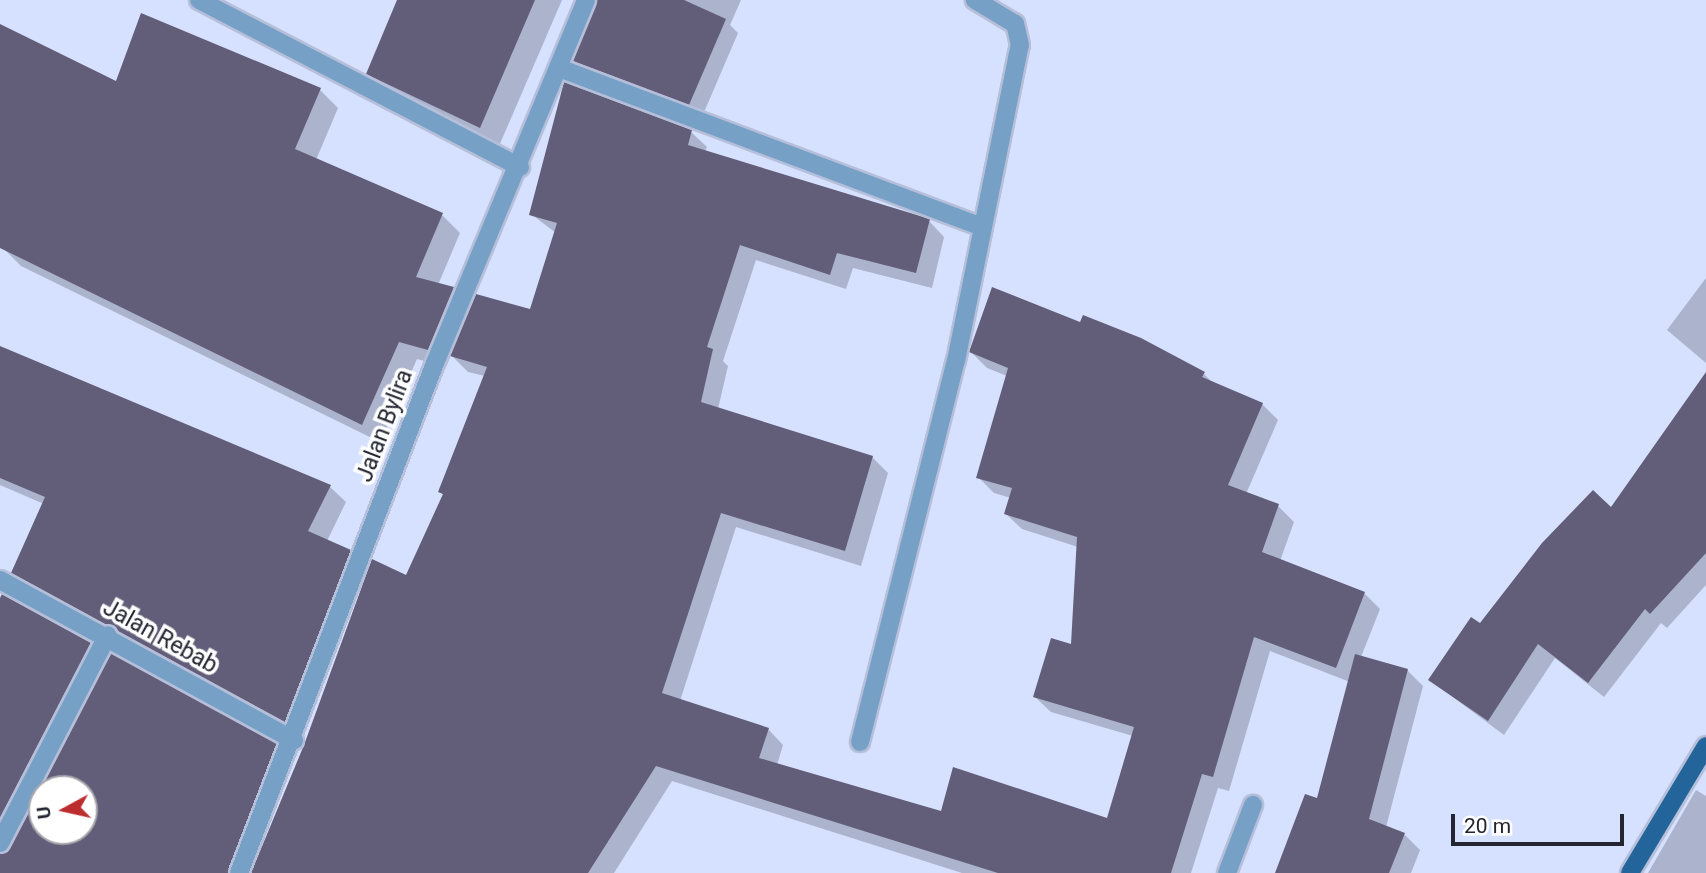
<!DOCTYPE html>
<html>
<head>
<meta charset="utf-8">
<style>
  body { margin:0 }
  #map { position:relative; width:1706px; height:873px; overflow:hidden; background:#d6e1ff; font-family:Roboto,sans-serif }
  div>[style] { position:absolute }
  .shadow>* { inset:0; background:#0003 }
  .building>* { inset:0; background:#625d78 }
  .roads { filter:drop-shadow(2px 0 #b6bfda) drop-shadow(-2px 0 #b6bfda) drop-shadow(0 2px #b6bfda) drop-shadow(0 -2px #b6bfda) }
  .minor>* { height:18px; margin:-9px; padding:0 9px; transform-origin:9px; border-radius:9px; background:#77a0c6 }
  .major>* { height:18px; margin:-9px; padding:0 9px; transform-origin:9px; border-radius:9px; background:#23659b }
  span { translate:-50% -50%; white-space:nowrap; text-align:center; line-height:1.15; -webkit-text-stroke:7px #fff; paint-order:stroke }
  .street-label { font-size:23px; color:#232632 }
  .north { position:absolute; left:28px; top:775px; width:70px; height:70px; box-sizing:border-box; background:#fff; border:2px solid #a7a8ad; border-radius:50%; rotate:262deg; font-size:19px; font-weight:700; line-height:28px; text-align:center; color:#232632 }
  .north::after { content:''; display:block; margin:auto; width:24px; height:32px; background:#bc2d2f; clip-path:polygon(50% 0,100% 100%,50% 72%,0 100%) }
  .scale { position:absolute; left:1451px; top:814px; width:173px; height:32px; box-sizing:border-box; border:4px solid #232632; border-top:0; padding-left:9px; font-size:21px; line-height:24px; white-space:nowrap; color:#232632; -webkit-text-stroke:5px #fff; paint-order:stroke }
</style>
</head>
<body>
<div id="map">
  <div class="shadow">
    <i style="clip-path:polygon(399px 0,562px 0,499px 146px,387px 93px,368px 74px)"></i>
    <i style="clip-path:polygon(598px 0,741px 0,730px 25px,738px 33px,702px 117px,588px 74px,575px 61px)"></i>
    <i style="clip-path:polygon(0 27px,117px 84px,320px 90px,338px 108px,316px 160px,442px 215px,460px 233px,438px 285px,453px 289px,472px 308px,532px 311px,556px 233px,531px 214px,691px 132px,707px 147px,705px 152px,929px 221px,944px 237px,932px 288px,853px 268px,846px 289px,756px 260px,723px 361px,728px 366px,718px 409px,872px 457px,888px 473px,861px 566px,736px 527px,680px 701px,768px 729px,783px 745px,777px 765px,942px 813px,1108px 820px,1133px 736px,1051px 712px,1035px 697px,1072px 646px,1078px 547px,1022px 529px,1006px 514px,1011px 498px,994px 493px,978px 477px,1007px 376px,987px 368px,971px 352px,1204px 374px,1214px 384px,1262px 404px,1278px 420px,1246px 494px,1278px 506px,1294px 522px,1280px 561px,1364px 593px,1380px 609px,1361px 657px,1407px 670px,1423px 686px,1386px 827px,1404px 834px,1420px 850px,1411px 873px,1277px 873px,1318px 801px,1350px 682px,1270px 651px,1229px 791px,1218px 788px,1191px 873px,962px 873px,672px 781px,614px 873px,253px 873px,407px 577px,444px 496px,440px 491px,485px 376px,468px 372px,451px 355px,446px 367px,417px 359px,380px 442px,21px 266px,3px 248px)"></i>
    <i style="clip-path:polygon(1706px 278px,1706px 363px,1667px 330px)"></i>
    <i style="clip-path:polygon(0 348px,330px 487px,346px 502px,327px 541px,350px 551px,366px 567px,301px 736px,29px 589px,13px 573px,44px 504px,0 485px)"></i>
    <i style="clip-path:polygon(1706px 375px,1706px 585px,1667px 628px,1661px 623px,1604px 697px,1555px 658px,1504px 735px,1430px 680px,1612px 509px)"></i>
    <i style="clip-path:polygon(evenodd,0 602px,90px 644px,109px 662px,276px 745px,291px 761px,248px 873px,0 873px,0 856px,11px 849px,37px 801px,20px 784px,47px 709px,0 715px,0 602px,42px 789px,84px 789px,84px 831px,42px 831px,42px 789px)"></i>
    <i style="clip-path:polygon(1696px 790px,1706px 796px,1706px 873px,1648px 873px)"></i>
  </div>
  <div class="building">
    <i style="clip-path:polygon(397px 0,535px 0,480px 128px,366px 74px)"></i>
    <i style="clip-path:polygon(597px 0,684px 0,726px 19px,689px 105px,573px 61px)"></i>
    <i style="clip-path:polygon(141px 13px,321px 88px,295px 149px,443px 213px,416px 277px,454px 287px,428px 350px,399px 342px,362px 425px,0 248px,0 24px,116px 81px)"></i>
    <i style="clip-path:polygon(564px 82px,692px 130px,688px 145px,930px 219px,916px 273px,837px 253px,830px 275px,740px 245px,707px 347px,713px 349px,701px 402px,873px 456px,845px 551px,721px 513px,662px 693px,769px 728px,759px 758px,941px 811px,953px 767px,1107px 818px,1134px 727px,1033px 697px,1051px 638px,1071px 644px,1077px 537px,1004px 514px,1012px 488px,976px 478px,1008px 368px,969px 352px,992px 287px,1080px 322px,1083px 315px,1141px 338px,1205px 372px,1202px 377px,1263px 403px,1228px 485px,1279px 504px,1262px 552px,1365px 592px,1336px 668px,1254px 637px,1213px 777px,1202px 774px,1171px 873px,998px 873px,656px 766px,588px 873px,251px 873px,304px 745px,372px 559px,406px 575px,443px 494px,438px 492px,487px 367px,450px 356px,476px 294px,530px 309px,557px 223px,529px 215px)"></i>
    <i style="clip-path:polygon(0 346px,331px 485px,308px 531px,351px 550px,285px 722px,11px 573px,45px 497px,0 478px)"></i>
    <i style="clip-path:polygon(1706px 372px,1706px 553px,1650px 614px,1645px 609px,1588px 683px,1538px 644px,1488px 721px,1428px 680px,1471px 617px,1480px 623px,1542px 543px,1593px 490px,1611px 507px)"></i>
    <i style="clip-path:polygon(2px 594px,91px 643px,0 818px,0 598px)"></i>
    <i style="clip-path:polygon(evenodd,111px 653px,277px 743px,228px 873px,0 873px,0 854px,10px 848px,111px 653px,42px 789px,84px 789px,84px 831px,42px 831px,42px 789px)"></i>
    <i style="clip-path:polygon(1355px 654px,1408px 669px,1369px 819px,1405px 833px,1389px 873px,1275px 873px,1305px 794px,1317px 798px)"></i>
  </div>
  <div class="roads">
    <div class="minor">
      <i style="left:199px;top:0;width:362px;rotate:27.5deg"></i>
      <i style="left:559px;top:68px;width:452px;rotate:20.6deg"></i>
      <i style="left:0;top:580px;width:335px;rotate:28.6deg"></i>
      <i style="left:860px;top:742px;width:393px;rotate:-75.9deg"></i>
      <i style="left:956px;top:361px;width:322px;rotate:-78.6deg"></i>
      <i style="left:1020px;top:45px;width:22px;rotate:-103deg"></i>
      <i style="left:1015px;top:24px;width:47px;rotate:-149deg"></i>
      <i style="left:0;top:843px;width:234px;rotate:-62.6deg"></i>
      <i style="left:239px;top:873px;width:546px;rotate:-68.98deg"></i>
      <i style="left:435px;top:363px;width:393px;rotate:-67.4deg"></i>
      <i style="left:1227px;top:873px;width:73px;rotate:-69.1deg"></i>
    </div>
    <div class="major">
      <i style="left:1630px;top:873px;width:148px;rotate:-59.1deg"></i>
    </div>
  </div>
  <div class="street-label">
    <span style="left:385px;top:426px;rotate:-69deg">Jalan Bylira</span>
    <span style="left:160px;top:637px;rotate:29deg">Jalan Rebab</span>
  </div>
  <div class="north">U</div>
  <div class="scale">20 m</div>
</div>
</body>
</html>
